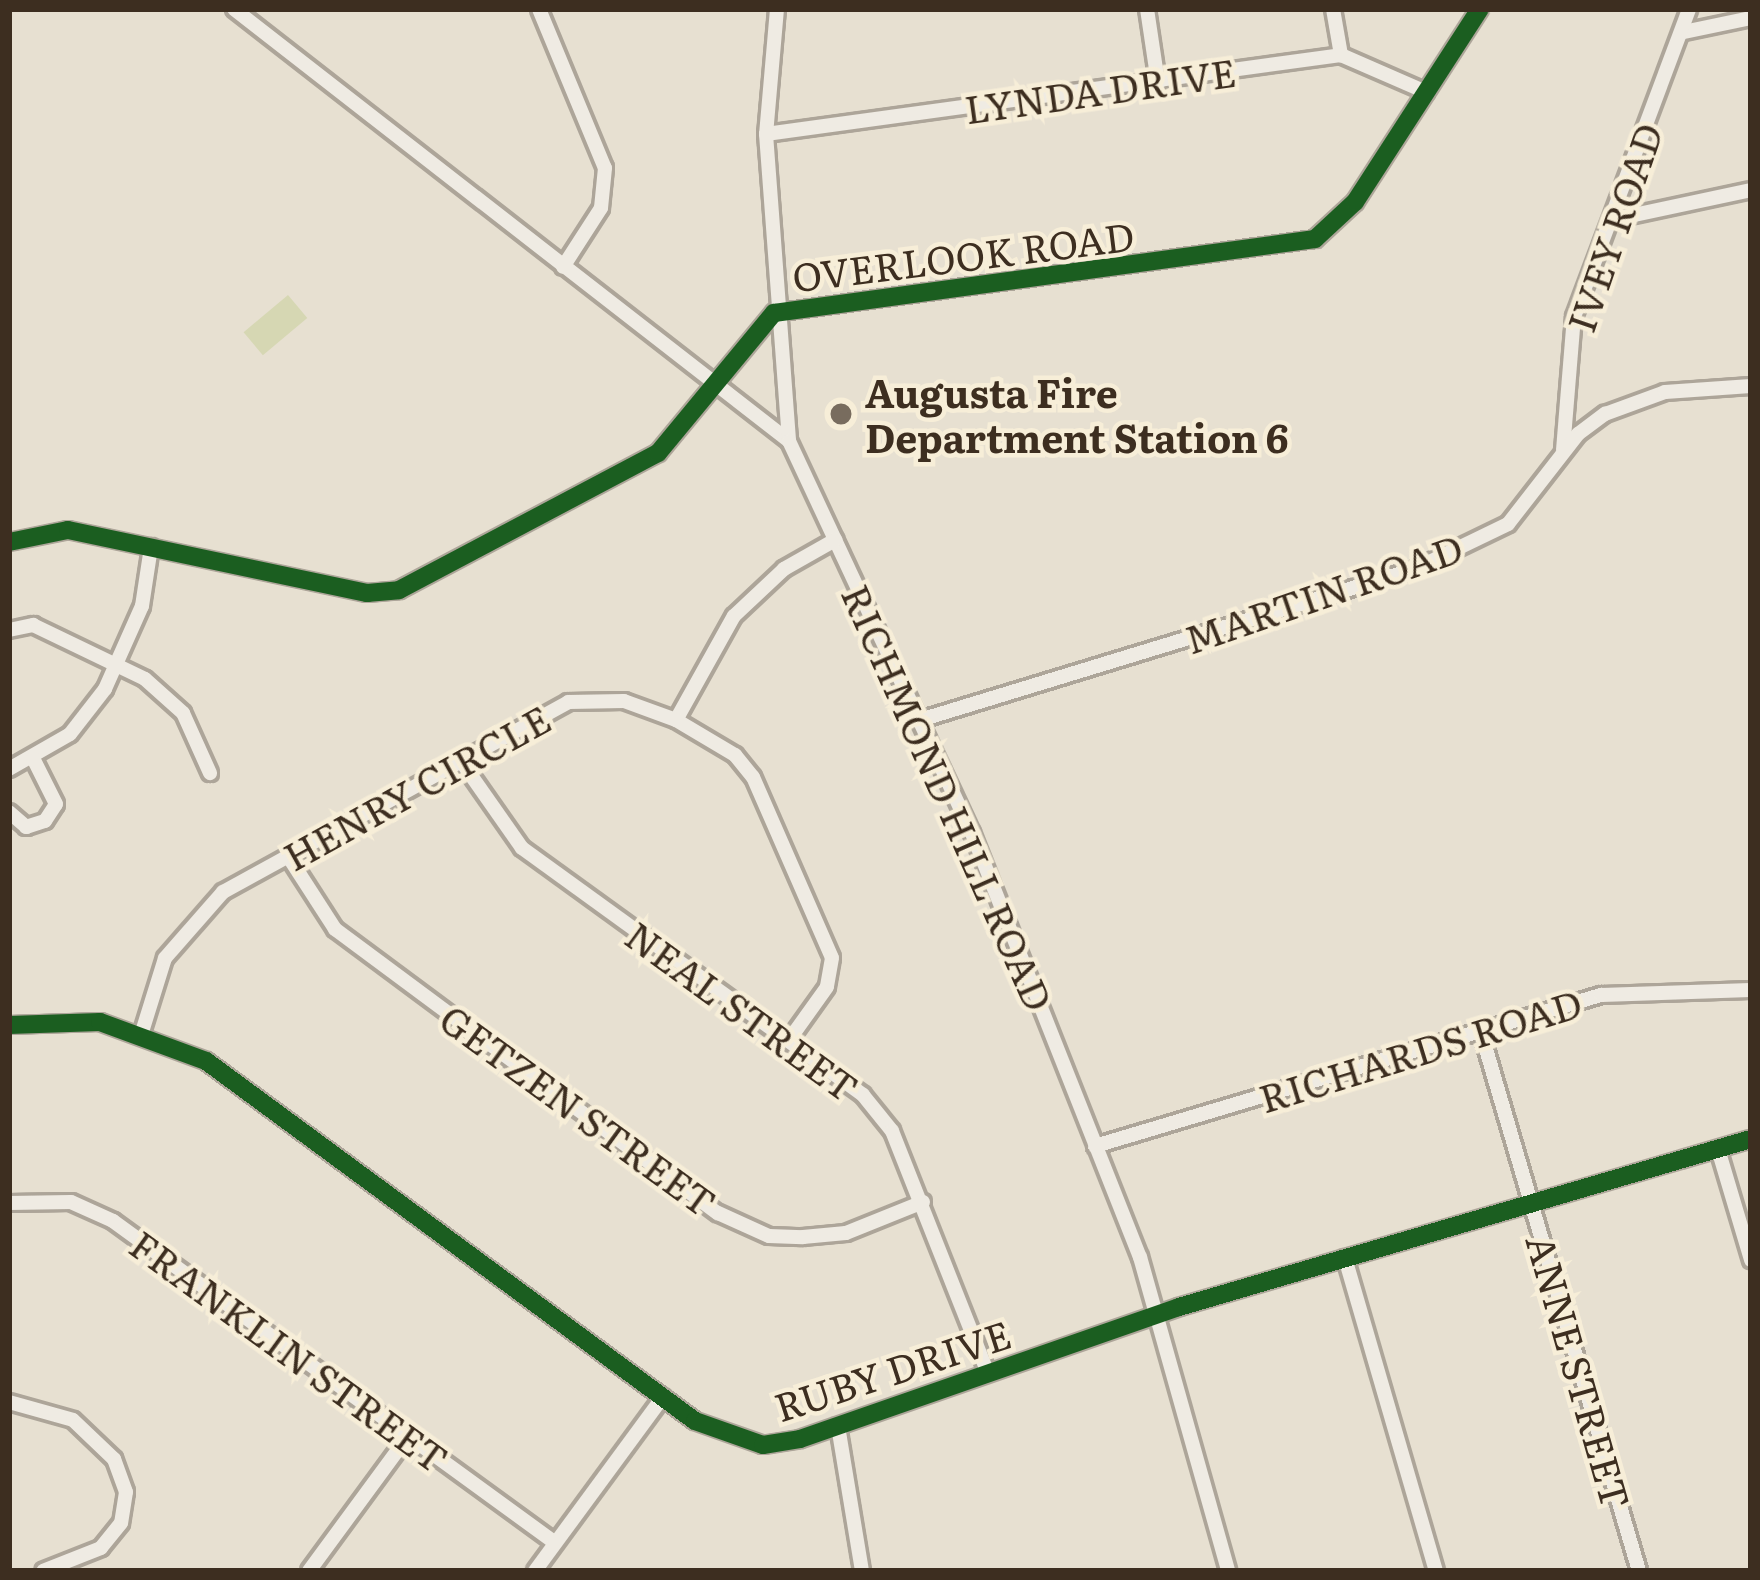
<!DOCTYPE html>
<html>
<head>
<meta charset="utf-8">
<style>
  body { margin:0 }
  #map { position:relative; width:1760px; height:1580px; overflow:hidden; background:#e7e0d1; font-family:Literata,serif }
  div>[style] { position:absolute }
  .green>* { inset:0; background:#d6d7b3; transform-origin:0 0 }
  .roads { filter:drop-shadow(3px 0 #ada599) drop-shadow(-3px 0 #ada599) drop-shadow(0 3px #ada599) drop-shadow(0 -3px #ada599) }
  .minor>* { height:14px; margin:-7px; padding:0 7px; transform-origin:7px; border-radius:7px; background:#efebe3 }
  .cycleway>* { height:18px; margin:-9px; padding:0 9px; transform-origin:9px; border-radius:9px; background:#1b5e20 }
  .dots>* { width:33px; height:33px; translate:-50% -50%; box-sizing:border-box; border:6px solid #f7eed8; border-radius:50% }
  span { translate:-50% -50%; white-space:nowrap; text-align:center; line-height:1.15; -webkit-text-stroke:9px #f7eed8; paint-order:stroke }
  .street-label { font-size:39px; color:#3d2e20 }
  .poi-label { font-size:39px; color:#3d2e20; font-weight:700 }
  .left { translate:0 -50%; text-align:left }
  .frame { position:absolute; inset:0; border:12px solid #3d2e20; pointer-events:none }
</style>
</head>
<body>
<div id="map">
  <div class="green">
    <i style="left:288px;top:295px;width:30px;height:58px;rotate:50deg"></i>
  </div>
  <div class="roads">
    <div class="minor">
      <i style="left:234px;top:9px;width:703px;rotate:37.9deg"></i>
      <i style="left:539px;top:9px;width:172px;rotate:67.5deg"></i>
      <i style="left:605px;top:168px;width:40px;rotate:95.7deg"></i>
      <i style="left:601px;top:208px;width:70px;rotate:122.8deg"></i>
      <i style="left:777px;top:9px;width:125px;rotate:95deg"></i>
      <i style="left:766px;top:134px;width:308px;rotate:85.7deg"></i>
      <i style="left:789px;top:441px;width:433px;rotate:65deg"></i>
      <i style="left:972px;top:833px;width:456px;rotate:68.4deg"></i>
      <i style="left:1140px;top:1257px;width:326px;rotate:74.3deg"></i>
      <i style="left:1147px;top:9px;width:75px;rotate:81.5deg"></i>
      <i style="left:1333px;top:9px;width:47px;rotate:80.1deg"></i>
      <i style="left:1684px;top:32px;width:68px;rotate:-11.8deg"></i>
      <i style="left:766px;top:134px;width:580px;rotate:-7.82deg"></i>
      <i style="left:1341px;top:55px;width:93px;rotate:23.5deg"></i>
      <i style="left:1611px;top:220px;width:143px;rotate:-12.1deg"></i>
      <i style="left:1563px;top:450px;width:133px;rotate:-85.3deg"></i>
      <i style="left:1574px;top:317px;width:329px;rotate:-69.5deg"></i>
      <i style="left:9px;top:542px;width:60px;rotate:-11.5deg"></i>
      <i style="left:68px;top:530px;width:306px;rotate:11.9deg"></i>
      <i style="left:367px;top:593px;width:32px;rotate:-5deg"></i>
      <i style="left:399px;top:590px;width:293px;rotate:-27.9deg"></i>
      <i style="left:658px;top:453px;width:182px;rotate:-50.4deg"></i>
      <i style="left:774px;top:313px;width:546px;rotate:-7.79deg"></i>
      <i style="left:1315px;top:239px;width:54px;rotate:-42.8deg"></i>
      <i style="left:1355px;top:202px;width:230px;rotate:-57.1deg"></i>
      <i style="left:9px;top:630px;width:25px;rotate:-12deg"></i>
      <i style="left:33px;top:625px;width:124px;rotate:25.7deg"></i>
      <i style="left:145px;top:679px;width:51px;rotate:41.8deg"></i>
      <i style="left:183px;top:713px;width:66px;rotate:65.8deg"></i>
      <i style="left:676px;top:720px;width:119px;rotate:-60.9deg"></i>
      <i style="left:734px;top:616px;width:69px;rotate:-43.2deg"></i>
      <i style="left:784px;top:569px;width:59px;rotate:-29.6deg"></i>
      <i style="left:920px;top:720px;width:518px;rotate:-16.96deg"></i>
      <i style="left:1415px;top:569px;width:103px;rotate:-25.8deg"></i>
      <i style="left:1508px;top:524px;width:114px;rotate:-52.1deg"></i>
      <i style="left:1578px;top:434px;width:34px;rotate:-37deg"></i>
      <i style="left:1605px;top:414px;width:64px;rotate:-20.1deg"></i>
      <i style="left:1665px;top:392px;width:86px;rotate:-4deg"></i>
      <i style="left:461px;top:761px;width:106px;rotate:55deg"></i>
      <i style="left:522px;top:848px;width:421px;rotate:35.9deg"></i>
      <i style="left:863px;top:1095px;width:46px;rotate:51.1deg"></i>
      <i style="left:892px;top:1131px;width:260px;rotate:68.4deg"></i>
      <i style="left:9px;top:769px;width:70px;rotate:-29.8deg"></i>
      <i style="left:70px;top:734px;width:57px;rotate:-52.1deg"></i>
      <i style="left:105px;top:689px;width:91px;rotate:-66deg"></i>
      <i style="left:142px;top:606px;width:60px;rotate:-81.3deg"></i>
      <i style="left:9px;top:812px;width:23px;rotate:41deg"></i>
      <i style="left:26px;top:827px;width:20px;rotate:-18deg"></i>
      <i style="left:45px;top:821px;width:20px;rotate:-57deg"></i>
      <i style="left:56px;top:804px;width:51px;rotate:-116.6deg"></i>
      <i style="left:288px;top:856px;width:87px;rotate:57.2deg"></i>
      <i style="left:335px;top:929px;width:477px;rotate:36.6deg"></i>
      <i style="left:718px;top:1213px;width:56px;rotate:24.3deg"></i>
      <i style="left:769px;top:1236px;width:34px;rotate:2deg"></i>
      <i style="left:803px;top:1237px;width:43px;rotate:-5.3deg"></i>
      <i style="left:846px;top:1233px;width:83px;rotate:-21.9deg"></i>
      <i style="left:9px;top:1025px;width:91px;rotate:-1.9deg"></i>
      <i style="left:100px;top:1022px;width:113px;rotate:20.2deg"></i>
      <i style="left:206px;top:1061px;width:607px;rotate:36.36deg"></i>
      <i style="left:695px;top:1421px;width:72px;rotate:19.4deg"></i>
      <i style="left:763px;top:1445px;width:37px;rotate:-9deg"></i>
      <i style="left:800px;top:1439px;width:401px;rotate:-19.2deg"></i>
      <i style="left:1179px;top:1307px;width:596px;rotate:-16.37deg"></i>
      <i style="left:142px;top:1032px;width:77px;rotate:-72.7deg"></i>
      <i style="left:165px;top:958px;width:88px;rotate:-48.7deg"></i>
      <i style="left:223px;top:892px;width:394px;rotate:-28.8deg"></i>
      <i style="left:568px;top:702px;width:56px;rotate:-1deg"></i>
      <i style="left:624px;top:701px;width:55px;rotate:20.1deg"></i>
      <i style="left:676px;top:720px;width:69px;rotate:30.7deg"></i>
      <i style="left:735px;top:755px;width:28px;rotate:51deg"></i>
      <i style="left:753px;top:777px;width:197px;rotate:66.4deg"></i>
      <i style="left:832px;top:958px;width:29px;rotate:100deg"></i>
      <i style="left:827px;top:987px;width:65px;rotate:125.6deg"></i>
      <i style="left:1481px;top:1032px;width:562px;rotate:73.66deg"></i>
      <i style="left:1095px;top:1146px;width:528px;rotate:-16.62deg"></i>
      <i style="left:1601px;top:995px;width:150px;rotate:-1.9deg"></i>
      <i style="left:1718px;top:1149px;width:116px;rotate:73.4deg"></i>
      <i style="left:9px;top:1203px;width:62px;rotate:-0.9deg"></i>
      <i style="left:71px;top:1202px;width:46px;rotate:24.3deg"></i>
      <i style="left:113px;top:1221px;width:545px;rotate:36.05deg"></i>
      <i style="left:1345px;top:1258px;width:326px;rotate:73.8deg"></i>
      <i style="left:9px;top:1402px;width:66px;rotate:15.7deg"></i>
      <i style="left:73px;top:1420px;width:57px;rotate:43.6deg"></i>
      <i style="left:114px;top:1459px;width:35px;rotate:70deg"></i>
      <i style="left:126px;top:1492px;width:31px;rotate:99deg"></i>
      <i style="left:121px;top:1523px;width:32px;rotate:129deg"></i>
      <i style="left:101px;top:1548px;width:62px;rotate:158.4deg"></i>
      <i style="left:838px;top:1426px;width:147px;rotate:80.6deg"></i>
      <i style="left:309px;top:1571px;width:167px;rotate:-53.7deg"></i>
      <i style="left:535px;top:1571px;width:216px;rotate:-53.7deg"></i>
    </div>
  </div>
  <div class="cycleway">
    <i style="left:9px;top:542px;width:60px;rotate:-11.5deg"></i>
    <i style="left:68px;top:530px;width:306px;rotate:11.9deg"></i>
    <i style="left:367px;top:593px;width:32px;rotate:-5deg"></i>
    <i style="left:399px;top:590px;width:293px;rotate:-27.9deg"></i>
    <i style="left:658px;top:453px;width:182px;rotate:-50.4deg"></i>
    <i style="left:774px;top:313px;width:546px;rotate:-7.79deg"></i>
    <i style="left:1315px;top:239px;width:54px;rotate:-42.8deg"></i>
    <i style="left:1355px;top:202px;width:230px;rotate:-57.1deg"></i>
    <i style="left:9px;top:1025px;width:91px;rotate:-1.9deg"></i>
    <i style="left:100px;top:1022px;width:113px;rotate:20.2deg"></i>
    <i style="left:206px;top:1061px;width:607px;rotate:36.36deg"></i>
    <i style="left:695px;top:1421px;width:72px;rotate:19.4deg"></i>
    <i style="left:763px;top:1445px;width:37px;rotate:-9deg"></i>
    <i style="left:800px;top:1439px;width:401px;rotate:-19.2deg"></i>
    <i style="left:1179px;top:1307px;width:596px;rotate:-16.37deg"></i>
  </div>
  <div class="dots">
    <i style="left:841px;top:414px;background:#786c5e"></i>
  </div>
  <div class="street-label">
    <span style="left:1100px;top:89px;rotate:-8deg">LYNDA DRIVE</span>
    <span style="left:1613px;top:227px;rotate:-71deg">IVEY ROAD</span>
    <span style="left:963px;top:255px;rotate:-7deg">OVERLOOK ROAD</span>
    <span style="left:1323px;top:592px;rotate:-19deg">MARTIN ROAD</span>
    <span style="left:416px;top:786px;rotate:-29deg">HENRY CIRCLE</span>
    <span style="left:949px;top:797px;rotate:66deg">RICHMOND HILL ROAD</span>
    <span style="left:743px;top:1010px;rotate:36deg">NEAL STREET</span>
    <span style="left:1420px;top:1049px;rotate:-17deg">RICHARDS ROAD</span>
    <span style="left:579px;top:1109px;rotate:36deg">GETZEN STREET</span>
    <span style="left:290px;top:1350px;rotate:36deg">FRANKLIN STREET</span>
    <span style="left:892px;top:1369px;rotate:-18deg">RUBY DRIVE</span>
    <span style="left:1580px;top:1371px;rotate:74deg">ANNE STREET</span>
  </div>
  <div class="poi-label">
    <span class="left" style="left:865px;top:414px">Augusta Fire<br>Department Station 6</span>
  </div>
  <div class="frame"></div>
</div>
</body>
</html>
